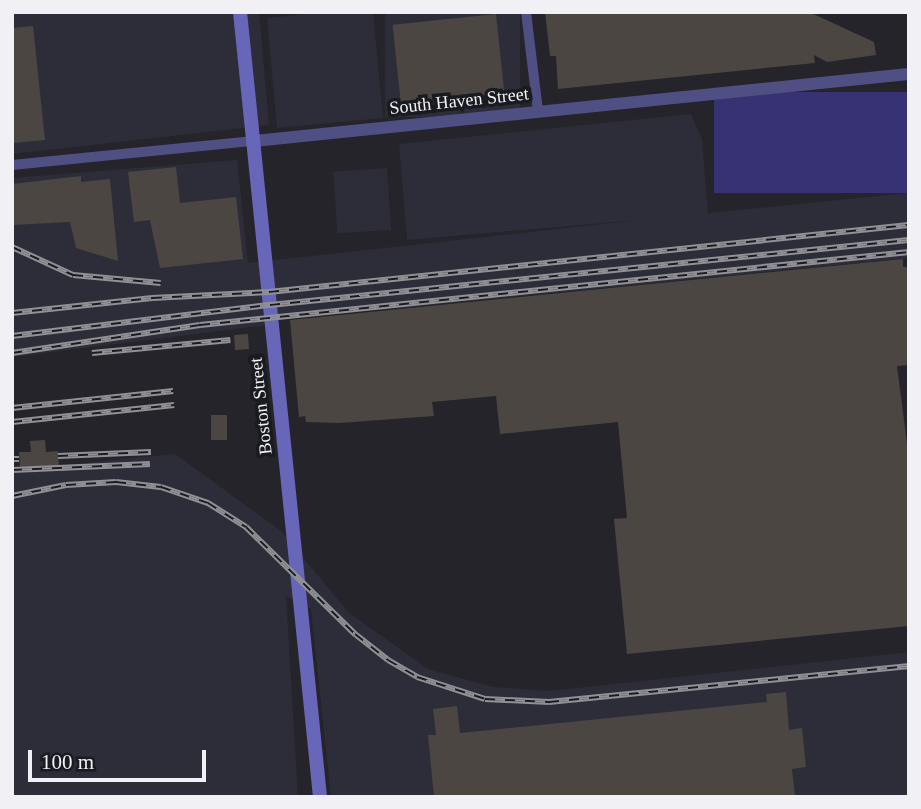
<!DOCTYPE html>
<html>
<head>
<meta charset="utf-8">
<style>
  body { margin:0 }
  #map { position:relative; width:921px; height:809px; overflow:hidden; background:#24242a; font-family:"Times New Roman",serif }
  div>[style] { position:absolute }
  .built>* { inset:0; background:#2c2d39; transform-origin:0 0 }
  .green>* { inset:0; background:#363274; transform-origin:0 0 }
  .building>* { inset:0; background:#4c4642; transform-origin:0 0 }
  .minor>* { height:10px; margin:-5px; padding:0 5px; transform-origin:5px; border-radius:5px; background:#4f4f84 }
  .tertiary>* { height:12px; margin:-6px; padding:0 6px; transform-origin:6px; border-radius:6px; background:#4f4f84 }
  .secondary>* { height:14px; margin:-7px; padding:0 7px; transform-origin:7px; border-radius:7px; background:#6766b9 }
  .rail>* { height:6px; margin-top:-3px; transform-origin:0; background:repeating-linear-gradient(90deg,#1a1b20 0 10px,#909095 0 20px); box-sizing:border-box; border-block:2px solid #909095 }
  span { translate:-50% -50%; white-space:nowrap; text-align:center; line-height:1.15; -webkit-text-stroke:7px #1a1b20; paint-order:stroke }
  .street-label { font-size:18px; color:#f1f1f5 }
  .frame { position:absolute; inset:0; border:14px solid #f1f1f5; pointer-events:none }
  .scale { position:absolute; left:28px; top:750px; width:178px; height:32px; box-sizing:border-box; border:4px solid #f1f1f5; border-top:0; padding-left:9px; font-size:21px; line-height:24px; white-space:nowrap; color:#f1f1f5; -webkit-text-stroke:5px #1a1b20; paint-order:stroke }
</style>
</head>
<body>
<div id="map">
  <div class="built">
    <i style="clip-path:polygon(12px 12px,259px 12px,269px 125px,12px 154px)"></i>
    <i style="clip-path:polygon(324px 12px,373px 12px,383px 118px,277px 128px,267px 18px)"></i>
    <i style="left:385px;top:12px;width:135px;height:105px"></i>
    <i style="clip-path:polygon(691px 114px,702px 139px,708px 213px,909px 193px,909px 258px,284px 319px,261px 326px,12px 357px,12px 178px,237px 160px,248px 263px,639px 220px,407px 240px,399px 144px)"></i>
    <i style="left:387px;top:168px;width:62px;height:54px;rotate:86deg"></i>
    <i style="clip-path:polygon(175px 454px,281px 531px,349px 613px,428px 669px,493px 687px,549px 691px,909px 652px,909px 797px,331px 797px,311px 609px,286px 596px,298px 797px,12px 797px,12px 470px)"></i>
  </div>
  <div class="green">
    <i style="left:909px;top:92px;width:101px;height:195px;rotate:90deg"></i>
  </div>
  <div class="building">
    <i style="clip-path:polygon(545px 12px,809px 12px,874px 42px,876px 55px,827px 62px,814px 55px,815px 63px,558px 89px,556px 56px,550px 56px)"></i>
    <i style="left:496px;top:14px;width:80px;height:104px;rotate:84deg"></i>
    <i style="clip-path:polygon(33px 26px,45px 140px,12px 143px,12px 28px)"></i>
    <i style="clip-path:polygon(176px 167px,180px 203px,236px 197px,243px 259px,160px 268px,150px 220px,134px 222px,128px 172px)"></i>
    <i style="clip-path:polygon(81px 176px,81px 182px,110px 179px,118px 261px,76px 248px,70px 222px,12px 225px,12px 184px)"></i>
    <i style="clip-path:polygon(903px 259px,903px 267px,909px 267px,909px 365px,897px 366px,909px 459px,909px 626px,627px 654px,614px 519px,627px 518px,618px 422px,500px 434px,496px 396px,432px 402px,434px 416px,339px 423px,306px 422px,305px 416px,299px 417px,290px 320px)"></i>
    <i style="left:248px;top:334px;width:15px;height:14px;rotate:86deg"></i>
    <i style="left:211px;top:415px;width:16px;height:25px"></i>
    <i style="clip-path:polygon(45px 440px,46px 452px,58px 451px,59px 466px,20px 467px,19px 452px,31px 452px,30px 441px)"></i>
    <i style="clip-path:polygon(786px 692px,789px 730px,802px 728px,806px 767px,792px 769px,795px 797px,434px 797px,428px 735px,436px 735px,433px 709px,457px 706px,460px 733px,767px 702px,766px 694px)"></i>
  </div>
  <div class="minor">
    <i style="left:526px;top:12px;width:100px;rotate:83.1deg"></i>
    <i style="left:12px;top:165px;width:243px;rotate:-5.7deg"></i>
  </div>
  <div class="tertiary">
    <i style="left:254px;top:141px;width:658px;rotate:-5.84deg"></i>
  </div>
  <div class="secondary">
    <i style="left:240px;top:12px;width:789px;rotate:84.18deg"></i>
  </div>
  <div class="rail">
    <i style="left:12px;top:247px;width:67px;rotate:24.7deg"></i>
    <i style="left:73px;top:275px;width:88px;rotate:5.2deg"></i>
    <i style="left:12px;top:299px;width:2px"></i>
    <i style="left:12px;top:313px;width:141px;rotate:-6.1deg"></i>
    <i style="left:152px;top:298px;width:117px;rotate:-2.9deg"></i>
    <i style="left:269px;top:292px;width:643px;rotate:-5.98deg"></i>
    <i style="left:12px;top:336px;width:260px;rotate:-6.9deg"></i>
    <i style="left:270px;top:305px;width:642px;rotate:-5.81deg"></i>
    <i style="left:12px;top:353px;width:190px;rotate:-8.5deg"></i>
    <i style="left:200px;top:325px;width:713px;rotate:-5.88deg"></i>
    <i style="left:92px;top:353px;width:139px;rotate:-5.4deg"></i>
    <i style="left:12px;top:408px;width:162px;rotate:-6deg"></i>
    <i style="left:12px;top:422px;width:163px;rotate:-6deg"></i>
    <i style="left:58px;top:456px;width:93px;rotate:-2.5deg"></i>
    <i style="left:12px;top:459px;width:7px"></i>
    <i style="left:12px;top:470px;width:138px;rotate:-2.5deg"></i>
    <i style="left:12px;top:496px;width:55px;rotate:-11.5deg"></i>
    <i style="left:66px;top:485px;width:50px;rotate:-3.4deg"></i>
    <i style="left:116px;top:482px;width:45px;rotate:6.3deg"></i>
    <i style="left:161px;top:487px;width:50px;rotate:18.8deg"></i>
    <i style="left:208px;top:503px;width:45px;rotate:32.3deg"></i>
    <i style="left:246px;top:527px;width:153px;rotate:44.5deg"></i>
    <i style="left:355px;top:634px;width:42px;rotate:38.2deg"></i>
    <i style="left:388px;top:660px;width:34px;rotate:30deg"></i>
    <i style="left:417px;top:677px;width:71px;rotate:17.9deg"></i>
    <i style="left:485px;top:699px;width:64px;rotate:2.7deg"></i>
    <i style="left:549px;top:702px;width:362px;rotate:-5.7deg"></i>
  </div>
  <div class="street-label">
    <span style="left:459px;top:101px;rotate:-6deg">South Haven Street</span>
    <span style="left:261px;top:406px;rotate:-96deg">Boston Street</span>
  </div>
  <div class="frame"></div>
  <div class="scale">100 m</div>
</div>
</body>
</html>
